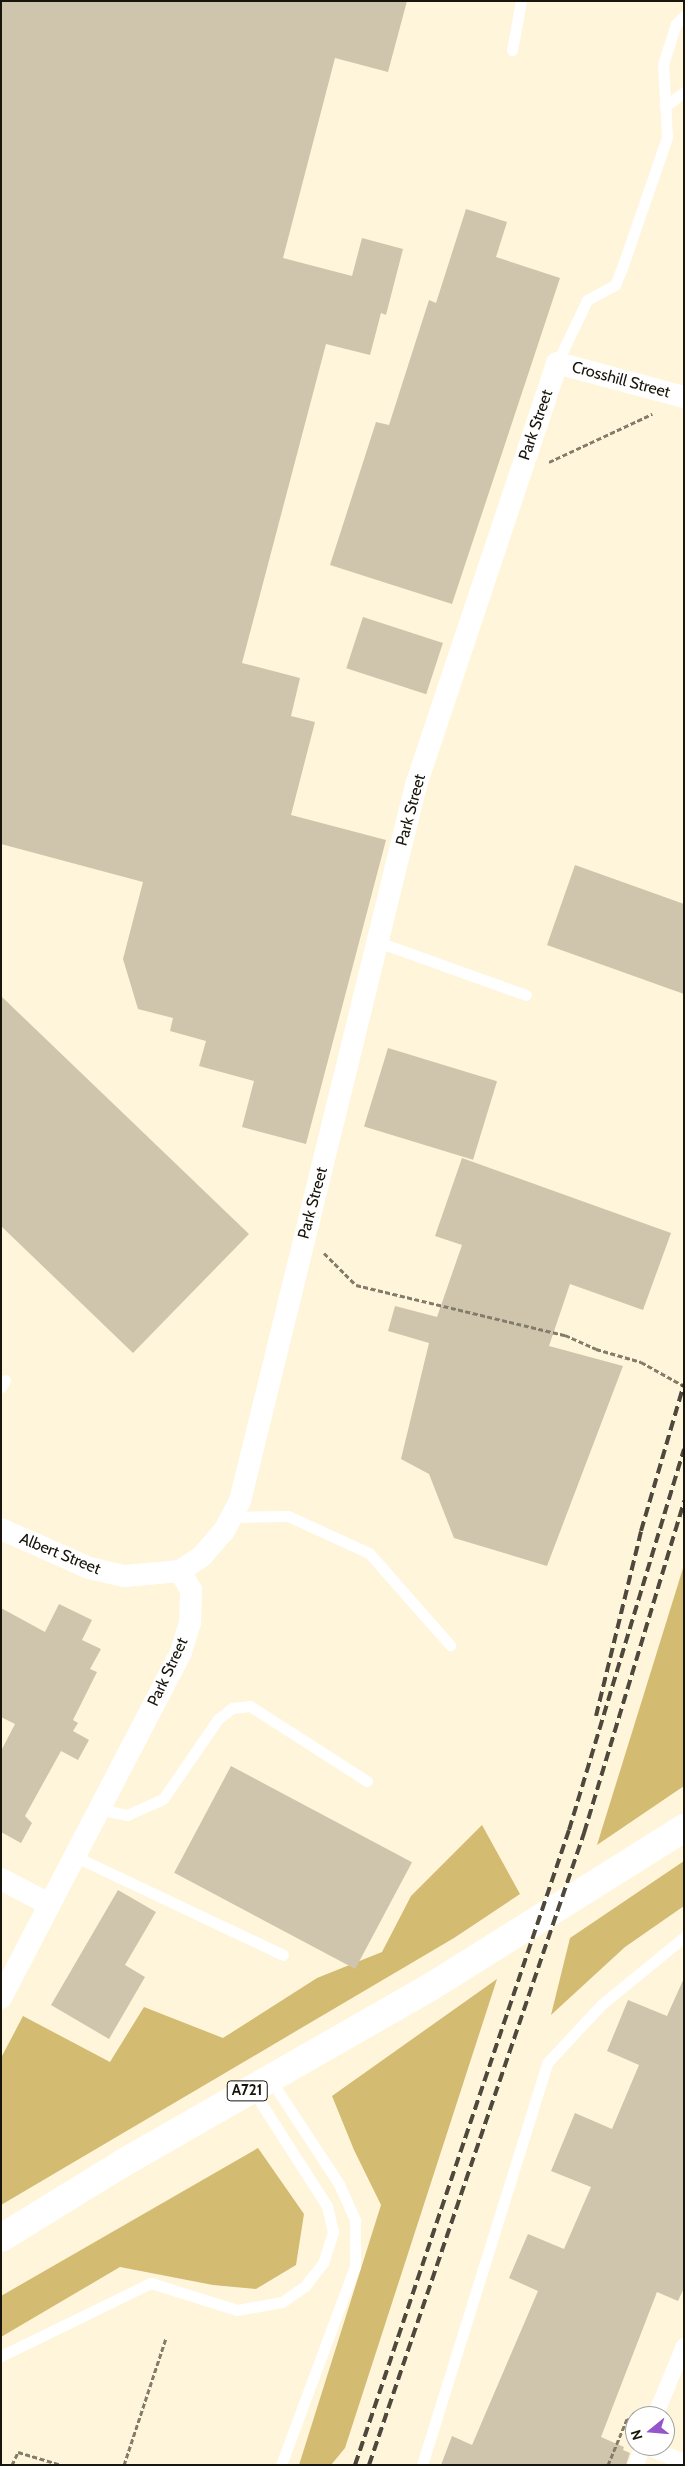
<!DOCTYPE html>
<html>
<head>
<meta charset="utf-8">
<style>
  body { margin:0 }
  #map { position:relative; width:685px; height:2466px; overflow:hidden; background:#fef5da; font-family:Cabin,sans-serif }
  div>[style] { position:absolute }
  .forest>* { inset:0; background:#d3bb72 }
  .building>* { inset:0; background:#cec5ac; transform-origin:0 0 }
  .path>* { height:3px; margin-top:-1.5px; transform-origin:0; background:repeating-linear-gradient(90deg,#827c6b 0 5px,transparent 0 7.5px) }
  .service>* { height:11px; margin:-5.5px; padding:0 5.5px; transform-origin:5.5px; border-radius:5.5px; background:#fff }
  .pedestrian>* { height:16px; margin:-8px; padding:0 8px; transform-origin:8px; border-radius:8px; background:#fff }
  .minor>* { height:22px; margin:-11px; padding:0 11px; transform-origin:11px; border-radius:11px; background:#fff }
  .primary>* { height:28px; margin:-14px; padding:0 14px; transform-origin:14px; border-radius:14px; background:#fff }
  .rail>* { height:4px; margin-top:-2px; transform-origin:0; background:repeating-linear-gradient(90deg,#4e493c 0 10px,transparent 0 15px) }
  span { translate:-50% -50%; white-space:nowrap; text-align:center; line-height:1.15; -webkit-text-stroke:4px #fff; paint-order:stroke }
  .shield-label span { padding:1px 4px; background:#fff; border:1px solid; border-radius:4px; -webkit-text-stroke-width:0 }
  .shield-label { font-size:15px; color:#18150c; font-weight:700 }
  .street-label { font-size:16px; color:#18150c }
  .frame { position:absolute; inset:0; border:2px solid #18150c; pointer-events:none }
  .north { position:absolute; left:625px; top:2406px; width:50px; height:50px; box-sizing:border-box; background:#fff; border:1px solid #a3a19e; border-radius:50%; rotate:253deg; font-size:14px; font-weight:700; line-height:20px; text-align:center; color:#18150c }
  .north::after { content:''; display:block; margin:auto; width:18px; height:22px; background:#9555cb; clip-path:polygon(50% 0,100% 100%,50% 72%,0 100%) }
</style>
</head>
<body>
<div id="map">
  <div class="forest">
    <i style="clip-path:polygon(684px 1565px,684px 1786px,597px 1845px)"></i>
    <i style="clip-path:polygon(482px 1825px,520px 1894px,454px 1938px,1px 2205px,1px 2058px,23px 2016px,110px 2062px,144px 2007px,223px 2038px,317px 1978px,382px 1952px,411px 1896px)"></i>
    <i style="clip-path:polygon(684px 1861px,684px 1906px,625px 1947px,551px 2015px,570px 1938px)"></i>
    <i style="clip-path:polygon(497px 1979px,345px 2448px,331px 2465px,299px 2465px,381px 2205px,354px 2150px,332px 2096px)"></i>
    <i style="clip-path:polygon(258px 2148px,304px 2214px,296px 2265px,256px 2289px,213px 2285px,120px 2267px,1px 2337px,1px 2296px)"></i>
  </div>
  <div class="building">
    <i style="clip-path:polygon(1px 1px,407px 1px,388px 72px,335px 58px,283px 258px,352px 276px,362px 238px,403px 249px,386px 315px,381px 313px,370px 355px,326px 344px,242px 663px,300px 678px,291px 716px,315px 722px,291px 815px,386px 840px,306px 1144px,242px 1127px,254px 1081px,199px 1066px,206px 1041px,170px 1031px,173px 1018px,138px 1009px,123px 959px,143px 882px,1px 844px)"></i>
    <i style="clip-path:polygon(466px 209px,507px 222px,496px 257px,560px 278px,452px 604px,330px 565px,376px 422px,389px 425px,429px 300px,436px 303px)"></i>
    <i style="left:363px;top:617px;width:84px;height:54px;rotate:18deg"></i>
    <i style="clip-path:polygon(575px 865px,684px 904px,684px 994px,547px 945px)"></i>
    <i style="clip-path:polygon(1px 996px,249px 1234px,133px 1353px,1px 1226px)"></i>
    <i style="left:388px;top:1048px;width:114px;height:82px;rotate:17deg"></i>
    <i style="clip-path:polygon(462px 1158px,671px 1233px,643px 1310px,570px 1284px,549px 1346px,623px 1366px,547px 1566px,454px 1538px,429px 1474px,401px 1459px,429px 1343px,388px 1331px,395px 1306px,437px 1317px,462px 1245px,435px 1236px)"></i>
    <i style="clip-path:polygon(59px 1604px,92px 1620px,82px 1640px,101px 1649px,90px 1669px,97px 1672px,73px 1720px,78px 1723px,73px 1731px,89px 1740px,78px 1760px,61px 1751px,25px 1816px,32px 1823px,21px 1843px,1px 1832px,1px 1751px,15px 1724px,1px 1717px,1px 1608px,45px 1632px)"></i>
    <i style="left:231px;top:1766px;width:205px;height:121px;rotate:28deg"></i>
    <i style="clip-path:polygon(118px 1890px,156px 1912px,125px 1965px,145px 1977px,109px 2039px,51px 2005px)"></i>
    <i style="clip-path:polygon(684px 1978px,684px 2288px,678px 2301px,657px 2292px,601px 2437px,624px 2447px,623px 2450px,630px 2453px,626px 2465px,441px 2465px,452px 2436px,472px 2445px,538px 2291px,509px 2278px,528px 2234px,564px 2249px,591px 2187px,551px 2171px,575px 2113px,612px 2129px,639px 2065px,607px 2051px,628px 2000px,667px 2016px)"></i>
  </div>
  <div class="path">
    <i style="left:549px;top:462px;width:114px;rotate:-25deg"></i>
    <i style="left:324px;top:1253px;width:45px;rotate:45deg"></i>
    <i style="left:356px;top:1285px;width:215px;rotate:13.5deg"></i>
    <i style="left:565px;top:1335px;width:34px;rotate:24deg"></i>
    <i style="left:596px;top:1349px;width:47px;rotate:16.1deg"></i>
    <i style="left:641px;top:1362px;width:49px;rotate:29.2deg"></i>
    <i style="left:12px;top:2465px;width:14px;rotate:-65deg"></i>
    <i style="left:18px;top:2452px;width:46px;rotate:16.5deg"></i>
    <i style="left:124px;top:2465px;width:134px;rotate:-71.7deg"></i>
    <i style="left:608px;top:2465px;width:50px;rotate:-67.6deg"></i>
    <i style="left:627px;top:2419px;width:6px;rotate:18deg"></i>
    <i style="left:633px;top:2421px;width:9px;rotate:108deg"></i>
  </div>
  <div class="service">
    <i style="left:512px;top:50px;width:50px;rotate:-79.6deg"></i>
    <i style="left:665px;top:106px;width:24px;rotate:-36deg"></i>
    <i style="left:557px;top:363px;width:70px;rotate:-64.5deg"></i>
    <i style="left:587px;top:300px;width:32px;rotate:-28deg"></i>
    <i style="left:615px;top:285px;width:22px;rotate:-68deg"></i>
    <i style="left:623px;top:265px;width:135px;rotate:-71deg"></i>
    <i style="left:667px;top:137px;width:73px;rotate:-93.1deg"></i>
    <i style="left:663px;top:64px;width:42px;rotate:-72deg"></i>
    <i style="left:676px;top:24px;width:11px;rotate:-45deg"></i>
    <i style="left:378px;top:942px;width:157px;rotate:19.7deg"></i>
    <i style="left:1px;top:1387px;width:8px;rotate:-60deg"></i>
    <i style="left:231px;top:1517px;width:57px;rotate:-1deg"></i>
    <i style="left:288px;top:1516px;width:89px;rotate:24.6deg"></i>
    <i style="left:369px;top:1553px;width:123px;rotate:48.6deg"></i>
    <i style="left:99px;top:1809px;width:29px;rotate:12deg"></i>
    <i style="left:127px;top:1815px;width:39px;rotate:-24deg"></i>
    <i style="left:163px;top:1799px;width:97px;rotate:-55.5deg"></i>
    <i style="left:218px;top:1719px;width:18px;rotate:-38deg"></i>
    <i style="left:232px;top:1708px;width:18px;rotate:-6deg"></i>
    <i style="left:250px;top:1706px;width:139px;rotate:32.7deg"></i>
    <i style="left:74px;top:1856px;width:231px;rotate:25.3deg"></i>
    <i style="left:270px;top:2079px;width:126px;rotate:56.7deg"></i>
    <i style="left:339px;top:2184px;width:39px;rotate:66deg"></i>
    <i style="left:355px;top:2220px;width:46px;rotate:90deg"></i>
    <i style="left:355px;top:2266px;width:212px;rotate:110.4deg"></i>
    <i style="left:1px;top:2356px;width:167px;rotate:-26deg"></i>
    <i style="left:151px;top:2283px;width:90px;rotate:17.4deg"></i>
    <i style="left:237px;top:2310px;width:46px;rotate:-10.1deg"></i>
    <i style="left:282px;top:2302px;width:28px;rotate:-35deg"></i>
    <i style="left:305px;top:2286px;width:29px;rotate:-52deg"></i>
    <i style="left:323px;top:2263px;width:33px;rotate:-72deg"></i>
    <i style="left:333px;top:2232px;width:27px;rotate:-103deg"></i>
    <i style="left:327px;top:2206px;width:139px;rotate:-122.7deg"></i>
    <i style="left:422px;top:2465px;width:421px;rotate:-72.7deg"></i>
    <i style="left:547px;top:2063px;width:79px;rotate:-47deg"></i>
    <i style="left:601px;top:2005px;width:107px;rotate:-39.3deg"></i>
  </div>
  <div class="pedestrian">
    <i style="left:655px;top:2416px;width:76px;rotate:-67.5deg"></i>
    <i style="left:645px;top:2446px;width:42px;rotate:22.3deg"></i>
    <i style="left:636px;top:2465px;width:20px;rotate:-70deg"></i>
  </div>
  <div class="minor">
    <i style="left:1px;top:1529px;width:96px;rotate:23.9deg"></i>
    <i style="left:89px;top:1568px;width:37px;rotate:13deg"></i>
    <i style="left:125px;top:1576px;width:55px;rotate:-5.2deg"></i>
    <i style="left:1px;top:1879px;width:54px;rotate:27.5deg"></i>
    <i style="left:1px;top:1998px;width:390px;rotate:-62.5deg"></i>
    <i style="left:181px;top:1652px;width:31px;rotate:-73deg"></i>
    <i style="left:190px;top:1622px;width:32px;rotate:-88deg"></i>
    <i style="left:191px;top:1590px;width:22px;rotate:-120deg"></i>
    <i style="left:180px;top:1571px;width:27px;rotate:-34deg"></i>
    <i style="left:202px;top:1556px;width:33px;rotate:-49deg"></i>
    <i style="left:224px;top:1531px;width:34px;rotate:-62deg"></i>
    <i style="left:240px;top:1501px;width:737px;rotate:-76.19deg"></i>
    <i style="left:416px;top:785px;width:445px;rotate:-71.5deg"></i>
    <i style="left:557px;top:363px;width:131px;rotate:15deg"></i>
  </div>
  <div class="primary">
    <i style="left:1px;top:2238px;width:143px;rotate:-31.6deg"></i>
    <i style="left:123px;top:2163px;width:353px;rotate:-29.8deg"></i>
    <i style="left:429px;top:1988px;width:301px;rotate:-32.1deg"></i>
  </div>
  <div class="rail">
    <i style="left:596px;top:1716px;width:190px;rotate:-76.3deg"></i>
    <i style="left:641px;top:1531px;width:153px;rotate:-73.7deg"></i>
    <i style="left:355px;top:2465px;width:670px;rotate:-71.38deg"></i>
    <i style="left:569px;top:1830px;width:398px;rotate:-73.2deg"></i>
    <i style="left:369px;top:2465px;width:668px;rotate:-71.21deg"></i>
    <i style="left:584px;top:1833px;width:347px;rotate:-73.2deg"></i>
  </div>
  <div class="shield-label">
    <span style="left:247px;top:2091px">A721</span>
  </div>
  <div class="street-label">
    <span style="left:621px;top:380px;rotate:15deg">Crosshill Street</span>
    <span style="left:536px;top:425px;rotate:-71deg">Park Street</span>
    <span style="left:411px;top:810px;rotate:-75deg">Park Street</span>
    <span style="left:313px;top:1203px;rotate:-75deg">Park Street</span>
    <span style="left:60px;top:1554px;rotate:22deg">Albert Street</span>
    <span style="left:168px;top:1672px;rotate:-65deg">Park Street</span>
  </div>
  <div class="frame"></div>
  <div class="north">N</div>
</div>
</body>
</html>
